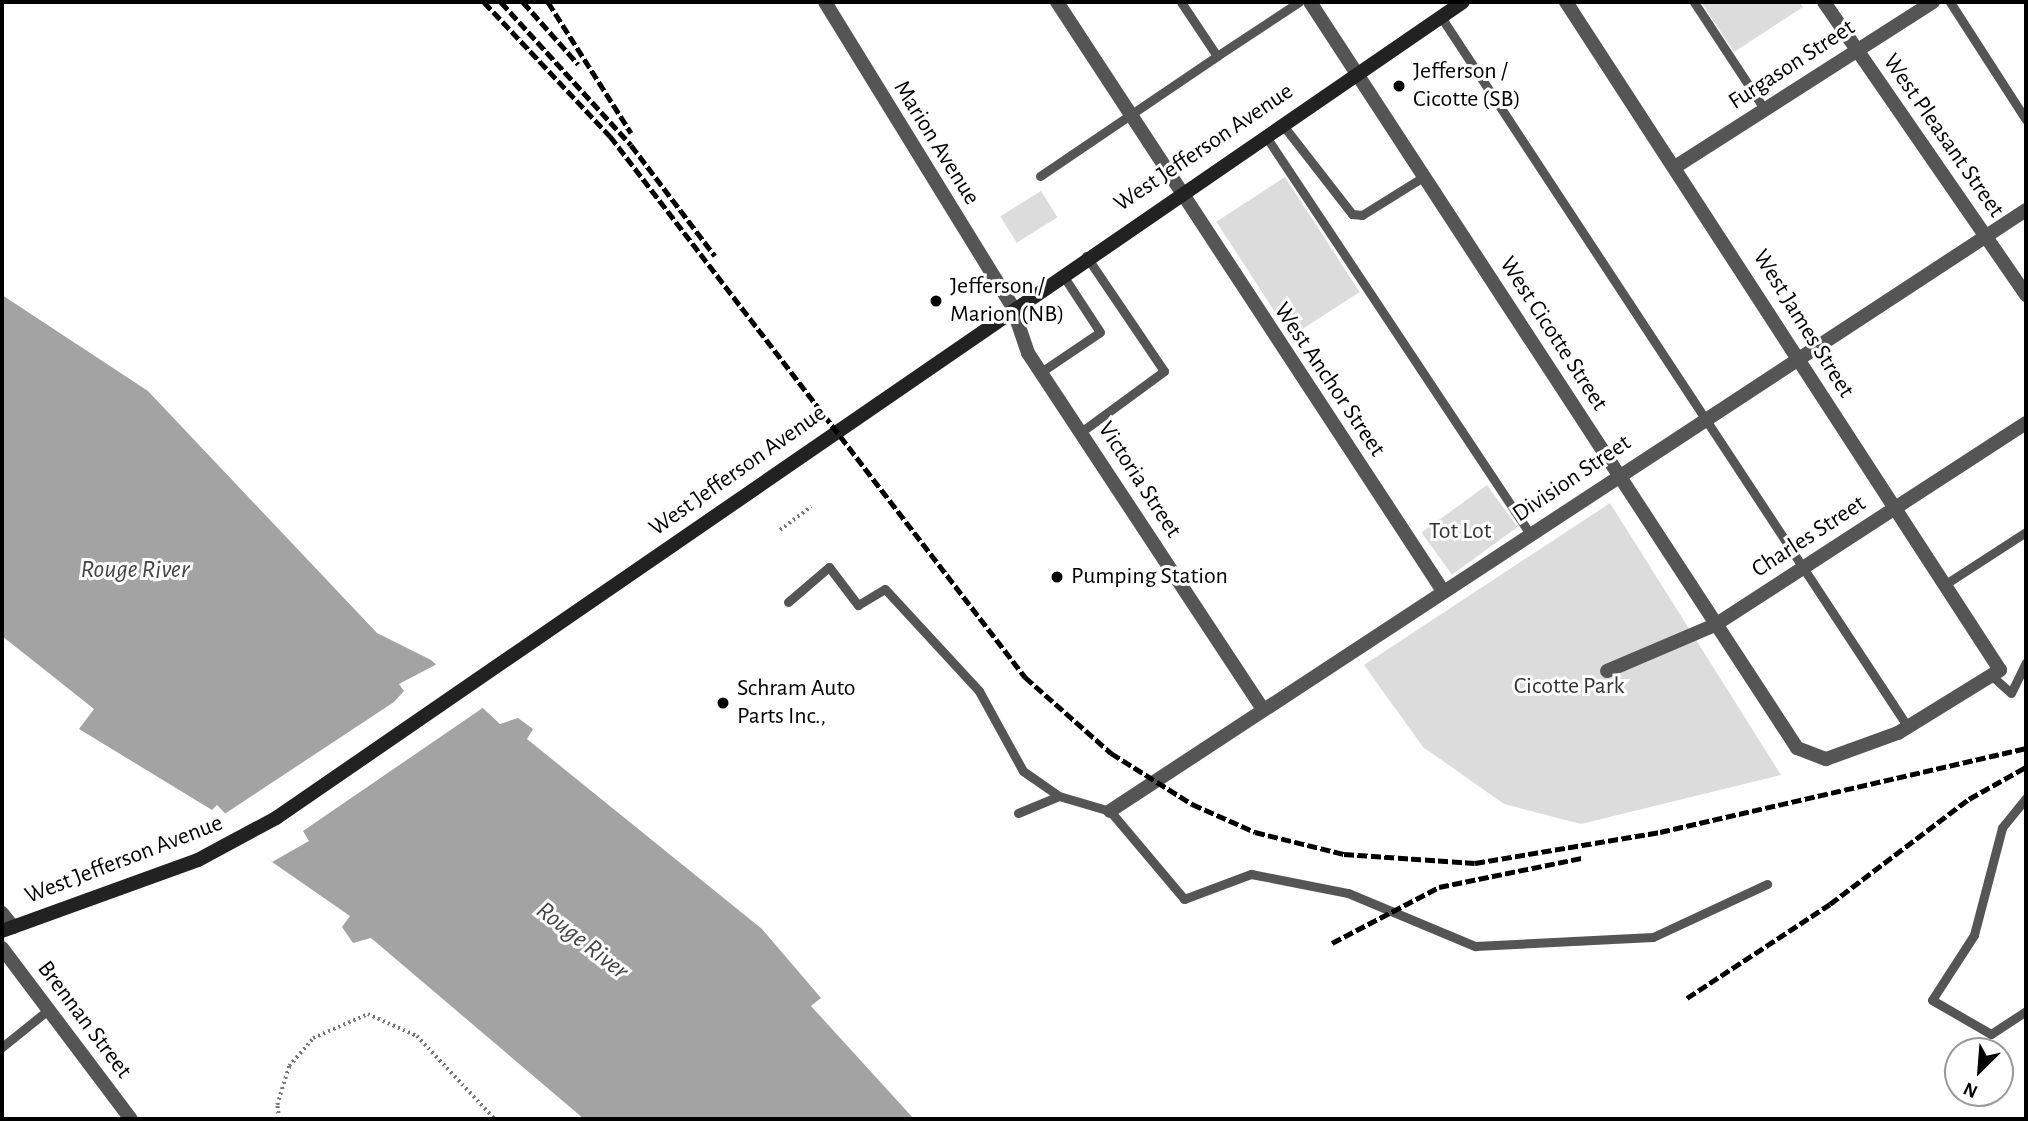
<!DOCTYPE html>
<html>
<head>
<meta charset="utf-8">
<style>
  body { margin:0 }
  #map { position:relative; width:2028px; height:1121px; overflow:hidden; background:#fff; font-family:"Alegreya Sans",sans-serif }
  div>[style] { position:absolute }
  .green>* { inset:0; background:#dcdcdc; transform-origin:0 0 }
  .water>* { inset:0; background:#a3a3a3 }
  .pier>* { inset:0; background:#fff }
  .path>* { height:3.5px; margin-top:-1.75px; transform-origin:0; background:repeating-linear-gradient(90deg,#777 0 2px,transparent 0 5.5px) }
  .service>* { height:9px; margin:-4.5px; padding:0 4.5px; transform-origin:4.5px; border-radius:4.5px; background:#555 }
  .minor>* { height:14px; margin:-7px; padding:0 7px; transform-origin:7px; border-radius:7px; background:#555 }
  .secondary>* { height:14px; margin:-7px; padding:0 7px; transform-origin:7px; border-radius:7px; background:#222 }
  .rail>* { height:5px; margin-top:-2.5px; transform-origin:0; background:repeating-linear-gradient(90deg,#000 0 10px,transparent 0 13.5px) }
  .dots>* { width:19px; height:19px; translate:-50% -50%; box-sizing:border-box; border:4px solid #fff; border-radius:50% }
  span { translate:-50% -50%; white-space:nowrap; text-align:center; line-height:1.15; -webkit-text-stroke:6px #fff; paint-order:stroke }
  .street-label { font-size:24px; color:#000 }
  .poi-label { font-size:24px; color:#000 }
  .left { translate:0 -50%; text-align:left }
  .park-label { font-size:24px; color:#333 }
  .water-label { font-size:26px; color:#444; font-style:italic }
  .frame { position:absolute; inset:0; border:4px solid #000; pointer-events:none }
  .north { position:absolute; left:1944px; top:1037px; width:70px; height:70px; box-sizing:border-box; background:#fff; border:2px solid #999; border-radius:50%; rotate:205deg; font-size:19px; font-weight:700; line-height:28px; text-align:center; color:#000 }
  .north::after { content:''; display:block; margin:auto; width:24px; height:32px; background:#000; clip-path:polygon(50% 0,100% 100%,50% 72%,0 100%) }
</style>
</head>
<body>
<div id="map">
  <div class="green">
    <i style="clip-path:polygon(1701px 2px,1799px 2px,1803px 7px,1734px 52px)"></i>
    <i style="left:1285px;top:177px;width:137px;height:82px;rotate:57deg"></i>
    <i style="left:1041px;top:191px;width:31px;height:48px;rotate:58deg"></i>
    <i style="left:1487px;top:485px;width:52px;height:81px;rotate:54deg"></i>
    <i style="clip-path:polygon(1610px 503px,1781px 775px,1581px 824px,1504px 804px,1423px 747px,1364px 665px)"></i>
  </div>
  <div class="water">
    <i style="clip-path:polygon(2px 295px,148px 391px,377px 633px,431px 660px,500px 724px,518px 718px,533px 729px,527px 739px,762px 929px,821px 998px,811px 1006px,914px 1119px,584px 1119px,371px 938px,353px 943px,342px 927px,350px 916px,272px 862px,217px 805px,212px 810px,79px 729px,94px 709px,2px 636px)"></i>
  </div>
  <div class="pier">
    <i style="clip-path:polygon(439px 663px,487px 705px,303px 831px,309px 841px,272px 862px,223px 815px,394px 702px,404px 691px,399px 684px)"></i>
  </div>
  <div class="path">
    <i style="left:780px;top:530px;width:39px;rotate:-37deg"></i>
    <i style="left:279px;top:1119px;width:14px;rotate:-98deg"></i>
    <i style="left:277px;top:1105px;width:41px;rotate:-72.9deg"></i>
    <i style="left:289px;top:1066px;width:37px;rotate:-49deg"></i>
    <i style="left:313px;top:1038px;width:60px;rotate:-23.6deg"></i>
    <i style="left:368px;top:1014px;width:54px;rotate:24.2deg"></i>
    <i style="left:417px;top:1036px;width:114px;rotate:46.8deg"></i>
  </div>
  <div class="service">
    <i style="left:1694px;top:2px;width:129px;rotate:56.7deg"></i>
    <i style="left:1950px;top:2px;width:140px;rotate:57.2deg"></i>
    <i style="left:1441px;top:17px;width:850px;rotate:56.67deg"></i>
    <i style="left:1217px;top:56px;width:98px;rotate:-33.4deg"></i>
    <i style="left:1282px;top:124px;width:114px;rotate:52.1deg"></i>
    <i style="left:1352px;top:214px;width:10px;rotate:6deg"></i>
    <i style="left:1362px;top:215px;width:72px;rotate:-31.9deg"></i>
    <i style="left:1265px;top:135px;width:480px;rotate:56.4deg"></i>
    <i style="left:1040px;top:176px;width:214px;rotate:-34.1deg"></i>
    <i style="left:1217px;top:56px;width:65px;rotate:-123.7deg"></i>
    <i style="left:1041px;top:372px;width:71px;rotate:-34.1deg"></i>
    <i style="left:1100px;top:332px;width:69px;rotate:-123.2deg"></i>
    <i style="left:1081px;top:432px;width:103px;rotate:-36.3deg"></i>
    <i style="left:1164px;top:371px;width:139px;rotate:-124.1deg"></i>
    <i style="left:1944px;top:585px;width:98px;rotate:-32.9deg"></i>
    <i style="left:788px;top:602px;width:54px;rotate:-40.5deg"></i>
    <i style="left:829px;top:567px;width:48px;rotate:52.7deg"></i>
    <i style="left:858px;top:605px;width:31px;rotate:-31deg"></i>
    <i style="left:885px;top:589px;width:139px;rotate:47.3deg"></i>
    <i style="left:979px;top:691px;width:91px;rotate:61.2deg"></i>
    <i style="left:1023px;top:771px;width:44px;rotate:34.8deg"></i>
    <i style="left:1992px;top:676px;width:25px;rotate:42deg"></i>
    <i style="left:2011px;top:693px;width:34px;rotate:-64deg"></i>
    <i style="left:2026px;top:798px;width:38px;rotate:129deg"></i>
    <i style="left:2002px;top:828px;width:111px;rotate:104.7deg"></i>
    <i style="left:1974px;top:935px;width:77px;rotate:122.9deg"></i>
    <i style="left:1932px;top:1000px;width:68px;rotate:30deg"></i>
    <i style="left:1991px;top:1034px;width:42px;rotate:-33.3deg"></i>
    <i style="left:1018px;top:813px;width:44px;rotate:-22.5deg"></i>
    <i style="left:1059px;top:796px;width:53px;rotate:16.4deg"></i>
    <i style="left:1110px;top:811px;width:115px;rotate:49.9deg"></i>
    <i style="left:1184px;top:899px;width:72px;rotate:-20.5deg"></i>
    <i style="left:1251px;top:874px;width:99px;rotate:11.1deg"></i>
    <i style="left:1348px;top:893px;width:138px;rotate:22.7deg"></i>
    <i style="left:1475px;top:946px;width:178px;rotate:-2.9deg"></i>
    <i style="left:1653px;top:937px;width:126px;rotate:-24.9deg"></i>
    <i style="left:2px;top:1047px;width:59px;rotate:-38.8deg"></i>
  </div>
  <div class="minor">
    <i style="left:825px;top:2px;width:357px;rotate:58.4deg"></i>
    <i style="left:1012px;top:306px;width:50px;rotate:71.2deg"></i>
    <i style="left:1028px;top:353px;width:427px;rotate:56.6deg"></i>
    <i style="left:1057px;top:2px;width:704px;rotate:56.76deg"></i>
    <i style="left:1310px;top:2px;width:891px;rotate:56.86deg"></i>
    <i style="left:1797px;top:748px;width:31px;rotate:21deg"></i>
    <i style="left:1826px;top:759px;width:77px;rotate:-19.9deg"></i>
    <i style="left:1898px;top:733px;width:120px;rotate:-31.7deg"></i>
    <i style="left:2000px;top:670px;width:797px;rotate:-123.01deg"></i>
    <i style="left:1824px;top:2px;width:356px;rotate:55.4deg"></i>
    <i style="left:1675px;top:167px;width:306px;rotate:-32.6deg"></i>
    <i style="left:1607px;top:671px;width:117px;rotate:-23.1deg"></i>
    <i style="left:1715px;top:625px;width:371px;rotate:-33deg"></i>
    <i style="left:1110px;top:811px;width:1096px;rotate:-33.27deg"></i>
    <i style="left:2px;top:913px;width:18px;rotate:52deg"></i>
    <i style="left:2px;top:948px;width:214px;rotate:53deg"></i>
  </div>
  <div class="secondary">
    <i style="left:2px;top:931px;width:208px;rotate:-19.9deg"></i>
    <i style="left:198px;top:860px;width:89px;rotate:-28.3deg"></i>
    <i style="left:276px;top:818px;width:1440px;rotate:-34.51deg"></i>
  </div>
  <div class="rail">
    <i style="left:484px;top:2px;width:184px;rotate:46.8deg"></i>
    <i style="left:610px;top:136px;width:682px;rotate:52.51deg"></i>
    <i style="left:1025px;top:677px;width:115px;rotate:41.5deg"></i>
    <i style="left:1111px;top:753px;width:96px;rotate:32.2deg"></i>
    <i style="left:1192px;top:804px;width:69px;rotate:24deg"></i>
    <i style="left:1255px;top:832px;width:92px;rotate:13.9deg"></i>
    <i style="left:1344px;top:854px;width:131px;rotate:3.9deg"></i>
    <i style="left:1475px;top:863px;width:188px;rotate:-9.5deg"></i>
    <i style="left:1660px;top:832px;width:376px;rotate:-12.9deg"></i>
    <i style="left:501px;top:2px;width:193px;rotate:47.7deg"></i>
    <i style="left:631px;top:145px;width:139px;rotate:52.9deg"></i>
    <i style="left:523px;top:2px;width:83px;rotate:48.4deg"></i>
    <i style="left:548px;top:2px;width:155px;rotate:57.6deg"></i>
    <i style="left:1332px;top:943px;width:121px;rotate:-27.6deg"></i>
    <i style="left:1439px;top:887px;width:146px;rotate:-11.5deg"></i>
    <i style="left:1687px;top:998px;width:171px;rotate:-33.3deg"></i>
    <i style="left:1830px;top:904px;width:174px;rotate:-37.1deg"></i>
    <i style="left:1969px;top:799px;width:65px;rotate:-29.3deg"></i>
  </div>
  <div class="dots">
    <i style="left:1399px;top:86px;background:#000"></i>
    <i style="left:936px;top:301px;background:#000"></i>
    <i style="left:1057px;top:577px;background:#000"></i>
    <i style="left:723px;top:703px;background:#000"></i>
  </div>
  <div class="street-label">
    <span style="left:1792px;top:65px;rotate:-33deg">Furgason Street</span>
    <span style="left:1943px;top:136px;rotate:55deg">West Pleasant Street</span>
    <span style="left:936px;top:143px;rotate:58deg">Marion Avenue</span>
    <span style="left:1204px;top:148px;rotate:-34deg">West Jefferson Avenue</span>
    <span style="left:1803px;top:324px;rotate:58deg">West James Street</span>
    <span style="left:1553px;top:334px;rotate:57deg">West Cicotte Street</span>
    <span style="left:1329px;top:380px;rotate:56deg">West Anchor Street</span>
    <span style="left:738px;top:471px;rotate:-35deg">West Jefferson Avenue</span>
    <span style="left:1572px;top:479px;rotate:-34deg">Division Street</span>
    <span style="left:1139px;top:480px;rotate:57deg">Victoria Street</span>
    <span style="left:1809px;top:537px;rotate:-33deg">Charles Street</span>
    <span style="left:124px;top:860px;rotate:-21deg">West Jefferson Avenue</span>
    <span style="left:84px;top:1020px;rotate:53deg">Brennan Street</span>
  </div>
  <div class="poi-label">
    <span class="left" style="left:1413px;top:86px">Jefferson /<br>Cicotte (SB)</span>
    <span class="left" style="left:950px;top:301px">Jefferson /<br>Marion (NB)</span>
    <span class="left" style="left:1071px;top:577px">Pumping Station</span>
    <span class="left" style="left:737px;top:703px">Schram Auto<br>Parts Inc.,</span>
  </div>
  <div class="park-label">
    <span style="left:1460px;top:532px">Tot Lot</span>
    <span style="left:1569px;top:687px">Cicotte Park</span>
  </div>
  <div class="water-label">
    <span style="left:135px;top:570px">Rouge River</span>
    <span style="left:582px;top:941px;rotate:38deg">Rouge River</span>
  </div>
  <div class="frame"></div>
  <div class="north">N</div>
</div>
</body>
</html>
